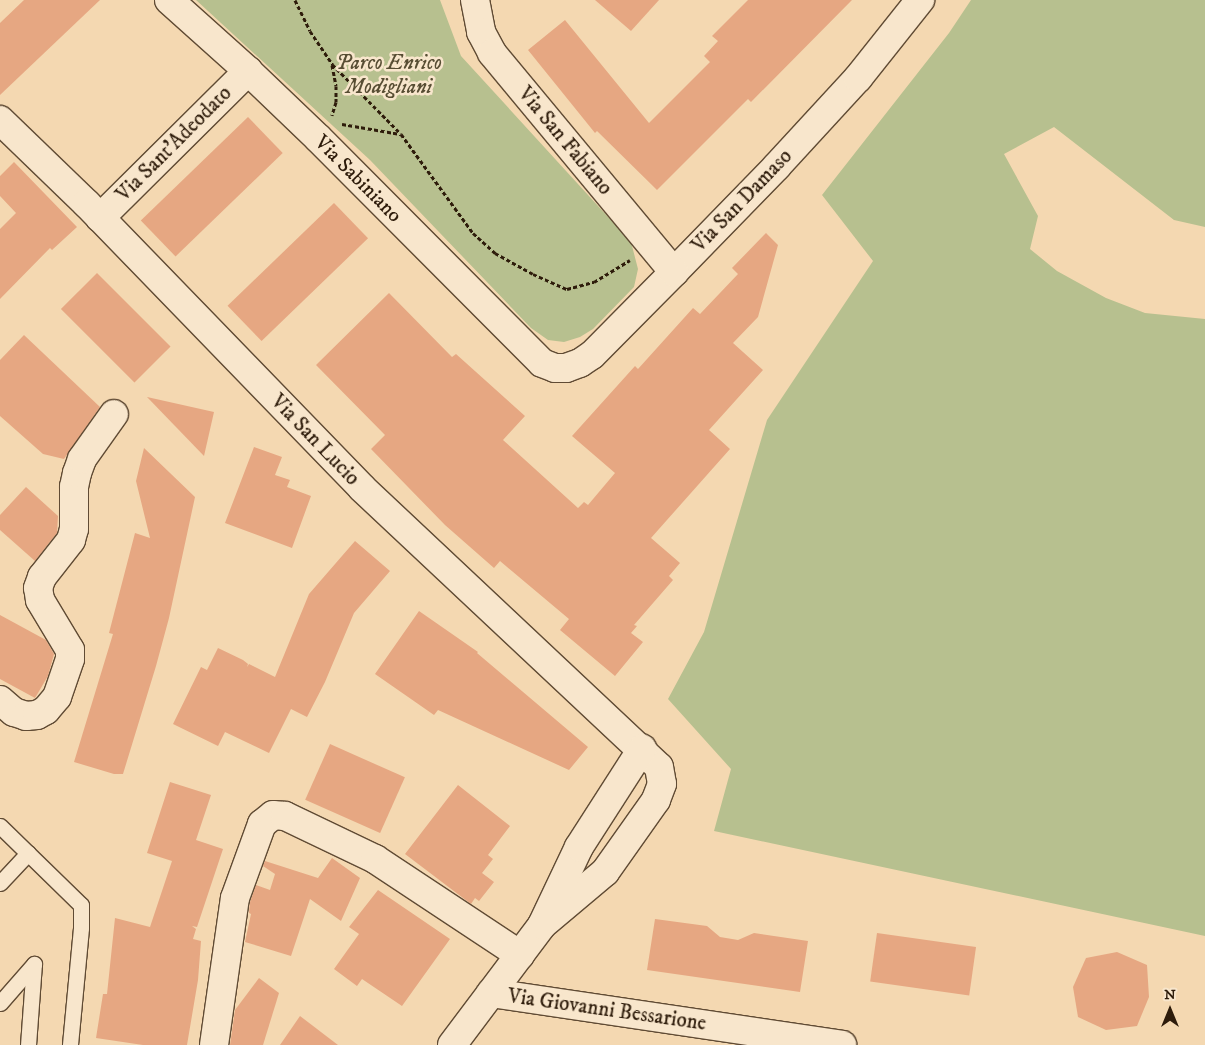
<!DOCTYPE html>
<html>
<head>
<meta charset="utf-8">
<style>
  body { margin:0 }
  #map { position:relative; width:1205px; height:1045px; overflow:hidden; background:#f4d8b1; font-family:"IM FELL DW Pica",serif }
  div>[style] { position:absolute }
  .green>* { inset:0; background:#b7c08f }
  .building>* { inset:0; background:#e6a782; transform-origin:0 0 }
  .path>* { height:3px; margin-top:-1.5px; transform-origin:0; background:repeating-linear-gradient(90deg,#2e1c0b 0 4px,transparent 0 6.5px) }
  .roads { filter:drop-shadow(1px 0 #604b34) drop-shadow(-1px 0 #604b34) drop-shadow(0 1px #604b34) drop-shadow(0 -1px #604b34) }
  .service>* { height:15px; margin:-7.5px; padding:0 7.5px; transform-origin:7.5px; border-radius:7.5px; background:#f8e6cc }
  .minor>* { height:28px; margin:-14px; padding:0 14px; transform-origin:14px; border-radius:14px; background:#f8e6cc }
  span { translate:-50% -50%; white-space:nowrap; text-align:center; line-height:1.15; -webkit-text-stroke:5px #f8e6cc; paint-order:stroke }
  .park-label { font-size:21px; color:#574d33; font-style:italic }
  .street-label { font-size:21px; color:#2e1c0b }
  .north { position:absolute; left:1145px; top:985px; width:50px; height:50px; -webkit-text-stroke:4px #f8e6cc; paint-order:stroke; rotate:0deg; font-size:14px; font-weight:700; line-height:20px; text-align:center; color:#2e1c0b }
  .north::after { content:''; display:block; margin:auto; width:18px; height:22px; background:#2e1c0b; clip-path:polygon(50% 0,100% 100%,50% 72%,0 100%) }
</style>
</head>
<body>
<div id="map">
  <div class="green">
    <i style="clip-path:polygon(196px 0,440px 0,461px 56px,631px 242px,638px 269px,634px 287px,593px 329px,580px 337px,564px 342px,548px 340px,531px 328px,370px 160px)"></i>
    <i style="clip-path:polygon(971px 0,1205px 0,1205px 227px,1174px 220px,1054px 127px,1004px 154px,1038px 216px,1030px 249px,1057px 271px,1106px 298px,1145px 313px,1205px 319px,1205px 936px,714px 831px,731px 769px,668px 699px,704px 632px,767px 420px,873px 261px,822px 195px,949px 33px)"></i>
  </div>
  <div class="building">
    <i style="clip-path:polygon(24px 0,100px 0,0 95px,0 23px)"></i>
    <i style="clip-path:polygon(595px 0,659px 0,631px 31px)"></i>
    <i style="clip-path:polygon(748px 0,852px 0,751px 102px,748px 99px,657px 190px,597px 131px,595px 133px,528px 50px,565px 20px,649px 123px,710px 62px,704px 56px,718px 41px,712px 36px)"></i>
    <i style="left:248px;top:117px;width:50px;height:149px;rotate:46deg"></i>
    <i style="clip-path:polygon(14px 162px,77px 227px,52px 250px,50px 248px,0 299px,0 229px,16px 213px,0 196px,0 176px)"></i>
    <i style="left:334px;top:203px;width:49px;height:148px;rotate:46deg"></i>
    <i style="clip-path:polygon(766px 233px,778px 245px,758px 317px,733px 343px,763px 370px,709px 430px,730px 449px,651px 538px,680px 563px,669px 576px,673px 580px,634px 625px,637px 626px,631px 633px,643px 642px,615px 676px,560px 630px,569px 619px,500px 561px,494px 568px,445px 525px,371px 449px,385px 435px,316px 365px,389px 293px,452px 357px,456px 354px,525px 416px,503px 440px,578px 508px,584px 502px,588px 505px,615px 473px,572px 436px,635px 366px,638px 369px,693px 308px,700px 314px,738px 274px,732px 268px)"></i>
    <i style="left:97px;top:273px;width:104px;height:51px;rotate:45deg"></i>
    <i style="clip-path:polygon(24px 335px,100px 407px,64px 459px,43px 454px,0 416px,0 360px)"></i>
    <i style="clip-path:polygon(147px 397px,214px 412px,204px 456px)"></i>
    <i style="clip-path:polygon(254px 447px,282px 457px,275px 475px,290px 480px,287px 487px,311px 496px,292px 548px,225px 523px)"></i>
    <i style="clip-path:polygon(144px 448px,195px 497px,169px 618px,156px 666px,123px 774px,114px 774px,74px 762px,113px 634px,109px 633px,135px 533px,150px 538px,136px 481px)"></i>
    <i style="clip-path:polygon(26px 487px,58px 516px,57px 533px,35px 561px,0 530px,0 515px)"></i>
    <i style="clip-path:polygon(355px 541px,390px 571px,354px 613px,325px 682px,307px 717px,291px 709px,269px 753px,225px 732px,218px 746px,173px 724px,201px 667px,207px 670px,218px 648px,243px 660px,248px 664px,247px 667px,249px 664px,275px 677px,309px 594px)"></i>
    <i style="clip-path:polygon(419px 611px,478px 652px,477px 653px,588px 747px,569px 770px,438px 710px,434px 715px,375px 674px)"></i>
    <i style="clip-path:polygon(0 615px,46px 640px,54px 654px,48px 676px,35px 698px,0 679px)"></i>
    <i style="left:330px;top:744px;width:82px;height:61px;rotate:24deg"></i>
    <i style="clip-path:polygon(170px 782px,211px 795px,196px 840px,223px 849px,197px 927px,192px 926px,196px 929px,193px 939px,201px 941px,198px 980px,187px 1045px,143px 1045px,96px 1038px,103px 994px,107px 994px,115px 918px,150px 927px,172px 861px,147px 853px)"></i>
    <i style="clip-path:polygon(458px 785px,510px 826px,488px 855px,493px 859px,482px 873px,494px 882px,479px 901px,475px 898px,471px 904px,405px 854px)"></i>
    <i style="clip-path:polygon(332px 858px,360px 878px,341px 921px,310px 899px,291px 956px,245px 942px,251px 914px,249px 913px,250px 902px,256px 885px,270px 890px,275px 874px,263px 866px,265px 861px,318px 878px)"></i>
    <i style="clip-path:polygon(378px 890px,450px 939px,402px 1006px,362px 979px,357px 986px,334px 969px,359px 934px,349px 927px)"></i>
    <i style="clip-path:polygon(655px 919px,707px 926px,720px 937px,738px 940px,754px 933px,808px 941px,800px 992px,647px 970px)"></i>
    <i style="left:877px;top:933px;width:100px;height:49px;rotate:8deg"></i>
    <i style="clip-path:polygon(1117px 952px,1147px 965px,1149px 997px,1137px 1026px,1106px 1030px,1078px 1017px,1073px 987px,1086px 958px)"></i>
    <i style="clip-path:polygon(259px 978px,279px 993px,263px 1045px,230px 1045px,235px 1010px)"></i>
    <i style="clip-path:polygon(300px 1016px,338px 1045px,280px 1045px)"></i>
  </div>
  <div class="path">
    <i style="left:295px;top:0;width:34px;rotate:64deg"></i>
    <i style="left:310px;top:31px;width:40px;rotate:56deg"></i>
    <i style="left:332px;top:64px;width:98px;rotate:45.4deg"></i>
    <i style="left:401px;top:134px;width:122px;rotate:54deg"></i>
    <i style="left:473px;top:233px;width:30px;rotate:42deg"></i>
    <i style="left:495px;top:253px;width:43px;rotate:28.9deg"></i>
    <i style="left:533px;top:274px;width:37px;rotate:24deg"></i>
    <i style="left:567px;top:289px;width:28px;rotate:-15deg"></i>
    <i style="left:594px;top:282px;width:42px;rotate:-31.4deg"></i>
    <i style="left:332px;top:65px;width:21px;rotate:79deg"></i>
    <i style="left:336px;top:86px;width:16px;rotate:90deg"></i>
    <i style="left:336px;top:102px;width:14px;rotate:107deg"></i>
    <i style="left:342px;top:124px;width:59px;rotate:9.8deg"></i>
  </div>
  <div class="roads">
    <div class="service">
      <i style="left:0;top:826px;width:113px;rotate:44.3deg"></i>
      <i style="left:81px;top:905px;width:23px;rotate:90deg"></i>
      <i style="left:81px;top:928px;width:118px;rotate:95.4deg"></i>
      <i style="left:0;top:883px;width:41px;rotate:-47deg"></i>
      <i style="left:0;top:1003px;width:52px;rotate:-48.9deg"></i>
      <i style="left:28px;top:1045px;width:81px;rotate:-85.8deg"></i>
    </div>
    <div class="minor">
      <i style="left:169px;top:0;width:106px;rotate:41.9deg"></i>
      <i style="left:248px;top:71px;width:97px;rotate:43.7deg"></i>
      <i style="left:318px;top:138px;width:317px;rotate:45.1deg"></i>
      <i style="left:542px;top:363px;width:14px;rotate:21deg"></i>
      <i style="left:555px;top:368px;width:11px"></i>
      <i style="left:566px;top:368px;width:15px;rotate:-20deg"></i>
      <i style="left:580px;top:363px;width:14px;rotate:-34deg"></i>
      <i style="left:592px;top:355px;width:117px;rotate:-45.3deg"></i>
      <i style="left:674px;top:272px;width:148px;rotate:-45.8deg"></i>
      <i style="left:777px;top:166px;width:120px;rotate:-47.4deg"></i>
      <i style="left:858px;top:78px;width:100px;rotate:-51.5deg"></i>
      <i style="left:475px;top:0;width:33px;rotate:79deg"></i>
      <i style="left:481px;top:32px;width:24px;rotate:62deg"></i>
      <i style="left:492px;top:53px;width:285px;rotate:50.3deg"></i>
      <i style="left:0;top:120px;width:120px;rotate:44deg"></i>
      <i style="left:86px;top:203px;width:397px;rotate:45.9deg"></i>
      <i style="left:362px;top:488px;width:407px;rotate:43.2deg"></i>
      <i style="left:659px;top:767px;width:17px;rotate:80deg"></i>
      <i style="left:662px;top:784px;width:17px;rotate:111deg"></i>
      <i style="left:656px;top:800px;width:88px;rotate:125.3deg"></i>
      <i style="left:605px;top:872px;width:82px;rotate:139.9deg"></i>
      <i style="left:100px;top:218px;width:209px;rotate:-44.8deg"></i>
      <i style="left:0;top:700px;width:18px;rotate:41deg"></i>
      <i style="left:14px;top:712px;width:13px;rotate:18deg"></i>
      <i style="left:26px;top:716px;width:11px;rotate:-5deg"></i>
      <i style="left:37px;top:715px;width:10px;rotate:-29deg"></i>
      <i style="left:46px;top:710px;width:17px;rotate:-50deg"></i>
      <i style="left:57px;top:697px;width:40px;rotate:-71.1deg"></i>
      <i style="left:70px;top:659px;width:9px;rotate:-90deg"></i>
      <i style="left:70px;top:650px;width:58px;rotate:-121deg"></i>
      <i style="left:40px;top:600px;width:12px;rotate:-99deg"></i>
      <i style="left:38px;top:588px;width:12px;rotate:-70deg"></i>
      <i style="left:42px;top:577px;width:47px;rotate:-51.9deg"></i>
      <i style="left:71px;top:540px;width:11px;rotate:-75deg"></i>
      <i style="left:74px;top:529px;width:42px;rotate:-90deg"></i>
      <i style="left:74px;top:487px;width:14px;rotate:-78deg"></i>
      <i style="left:77px;top:473px;width:15px;rotate:-70deg"></i>
      <i style="left:82px;top:459px;width:55px;rotate:-54.6deg"></i>
      <i style="left:491px;top:993px;width:355px;rotate:8.4deg"></i>
      <i style="left:214px;top:1045px;width:148px;rotate:-81.9deg"></i>
      <i style="left:235px;top:898px;width:79px;rotate:-70deg"></i>
      <i style="left:262px;top:824px;width:14px;rotate:-39deg"></i>
      <i style="left:273px;top:815px;width:12px;rotate:5deg"></i>
      <i style="left:285px;top:816px;width:100px;rotate:25.5deg"></i>
      <i style="left:375px;top:859px;width:174px;rotate:33.5deg"></i>
      <i style="left:452px;top:1045px;width:150px;rotate:-53.1deg"></i>
      <i style="left:542px;top:925px;width:86px;rotate:-64.6deg"></i>
      <i style="left:579px;top:847px;width:117px;rotate:-57.3deg"></i>
    </div>
  </div>
  <div class="park-label">
    <span style="left:389px;top:75px">Parco Enrico<br>Modigliani</span>
  </div>
  <div class="street-label">
    <span style="left:565px;top:141px;rotate:50deg">Via San Fabiano</span>
    <span style="left:174px;top:144px;rotate:-45deg">Via Sant'Adeodato</span>
    <span style="left:358px;top:179px;rotate:45deg">Via Sabiniano</span>
    <span style="left:742px;top:201px;rotate:-46deg">Via San Damaso</span>
    <span style="left:315px;top:440px;rotate:46deg">Via San Lucio</span>
    <span style="left:607px;top:1010px;rotate:8deg">Via Giovanni Bessarione</span>
  </div>
  <div class="north">N</div>
</div>
</body>
</html>
